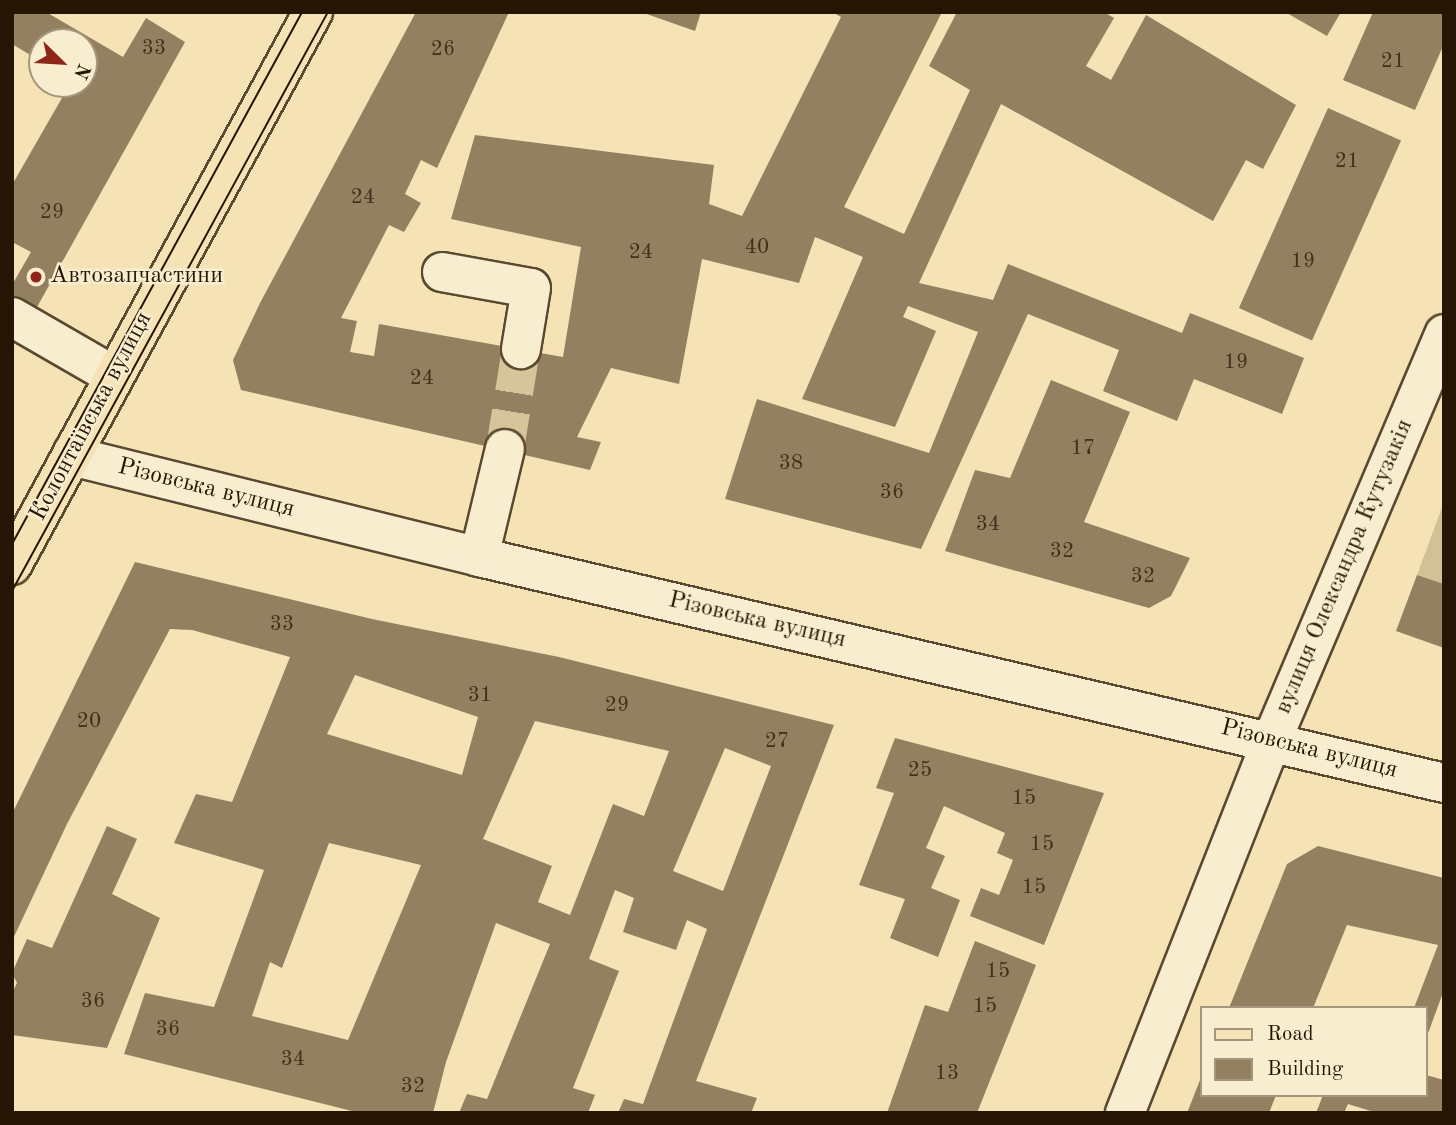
<!DOCTYPE html>
<html>
<head>
<meta charset="utf-8">
<style>
  body { margin:0 }
  #map { position:relative; width:1456px; height:1125px; overflow:hidden; background:#f5e3b5; font-family:"Old Standard TT",serif }
  div>[style] { position:absolute }
  .green>* { inset:0; background:#d2c097 }
  .building>* { inset:0; background:#928060; transform-origin:0 0 }
  .minor-tunnel>* { height:38px; margin-top:-19px; transform-origin:0; background:repeating-linear-gradient(90deg,#d6c49a 0 38px,transparent 0 57px) }
  .roads { filter:drop-shadow(2px 0 #5a4830) drop-shadow(-2px 0 #5a4830) drop-shadow(0 2px #5a4830) drop-shadow(0 -2px #5a4830) }
  .minor>* { height:38px; margin:-19px; padding:0 19px; transform-origin:19px; border-radius:19px; background:#f8edcf }
  .major>* { height:38px; margin:-19px; padding:0 19px; transform-origin:19px; border-radius:19px; background:#f5e3b5 }
  .tram>* { height:2px; margin:-1px; padding:0 1px; transform-origin:1px; border-radius:1px; background:#261504 }
  .dots>* { width:19px; height:19px; translate:-50% -50%; box-sizing:border-box; border:4px solid #f8edcf; border-radius:50% }
  span { translate:-50% -50%; white-space:nowrap; text-align:center; line-height:1.15; -webkit-text-stroke:5px #f8edcf; paint-order:stroke }
  .number-label { font-size:21px; color:#41301b }
  .number-label span { -webkit-text-stroke-width:0 }
  .poi-label { font-size:24px; color:#261504 }
  .left { translate:0 -50%; text-align:left }
  .street-label { font-size:24px; color:#261504 }
  .frame { position:absolute; inset:0; border:14px solid #261504; pointer-events:none }
  .legend { position:absolute; left:1200px; top:1006px; width:228px; height:91px; box-sizing:border-box; background:#f8edcf; border:2px solid #a4977e; margin:0; padding:9px 12px; list-style:none; font-size:21px; color:#261504 }
  .legend li { display:flex; align-items:center; gap:14px; height:35px }
  .legend b { width:35px; border:2px solid #a4977e }
  .north { position:absolute; left:28px; top:28px; width:70px; height:70px; box-sizing:border-box; background:#f8edcf; border:2px solid #a4977e; border-radius:50%; rotate:114deg; font-size:19px; font-weight:700; line-height:28px; text-align:center; color:#261504 }
  .north::after { content:''; display:block; margin:auto; width:24px; height:32px; background:#8f2418; clip-path:polygon(50% 0,100% 100%,50% 72%,0 100%) }
</style>
</head>
<body>
<div id="map">
  <div class="green">
    <i style="clip-path:polygon(1444px 502px,1444px 584px,1417px 575px)"></i>
  </div>
  <div class="building">
    <i style="clip-path:polygon(12px 12px,46px 12px,123px 57px,146px 18px,185px 42px,32px 316px,12px 304px,12px 285px,31px 252px,12px 242px,12px 185px,70px 84px,84px 84px,84px 42px,42px 42px,42px 62px,12px 44px)"></i>
    <i style="clip-path:polygon(416px 12px,509px 12px,437px 168px,421px 160px,405px 194px,421px 203px,404px 232px,389px 225px,341px 318px,357px 321px,350px 352px,374px 356px,379px 324px,563px 357px,581px 247px,451px 219px,475px 135px,714px 165px,709px 204px,742px 216px,841px 17px,832px 12px,942px 12px,844px 207px,904px 234px,970px 90px,929px 66px,957px 12px,1104px 12px,1114px 18px,1086px 66px,1111px 80px,1146px 15px,1296px 105px,1263px 169px,1246px 160px,1213px 221px,1001px 104px,919px 283px,993px 300px,1008px 264px,1182px 333px,1190px 313px,1304px 358px,1282px 414px,1194px 379px,1177px 421px,1103px 391px,1119px 350px,1028px 314px,921px 549px,725px 499px,757px 399px,929px 453px,978px 332px,908px 306px,903px 317px,936px 331px,895px 427px,802px 399px,863px 257px,815px 237px,799px 283px,702px 259px,679px 384px,611px 368px,577px 437px,601px 442px,590px 470px,241px 390px,233px 360px,260px 303px)"></i>
    <i style="clip-path:polygon(641px 12px,701px 12px,695px 31px)"></i>
    <i style="clip-path:polygon(1285px 12px,1341px 12px,1327px 36px)"></i>
    <i style="clip-path:polygon(1373px 12px,1444px 12px,1444px 44px,1415px 110px,1343px 80px)"></i>
    <i style="left:1328px;top:108px;width:80px;height:219px;rotate:24deg"></i>
    <i style="clip-path:polygon(1051px 380px,1130px 412px,1084px 522px,1190px 558px,1171px 596px,1149px 608px,945px 551px,975px 470px,1010px 478px)"></i>
    <i style="clip-path:polygon(evenodd,135px 562px,372px 619px,559px 657px,834px 725px,696px 1081px,757px 1098px,751px 1113px,618px 1113px,624px 1099px,643px 1104px,707px 929px,687px 920px,676px 950px,623px 932px,634px 898px,615px 890px,589px 959px,619px 971px,573px 1088px,595px 1095px,588px 1113px,459px 1113px,467px 1094px,487px 1099px,550px 944px,496px 923px,446px 1062px,433px 1113px,360px 1113px,124px 1054px,145px 993px,214px 1007px,264px 870px,174px 843px,196px 794px,232px 802px,290px 657px,192px 630px,170px 629px,67px 824px,12px 941px,12px 814px,135px 562px,355px 675px,478px 717px,462px 775px,327px 734px,355px 675px,135px 562px,535px 721px,669px 751px,644px 816px,613px 804px,570px 915px,538px 902px,552px 866px,483px 839px,535px 721px,135px 562px,725px 748px,771px 766px,723px 891px,673px 871px,725px 748px,135px 562px,329px 843px,421px 865px,348px 1040px,252px 1016px,270px 962px,282px 968px,329px 843px)"></i>
    <i style="clip-path:polygon(1417px 575px,1444px 584px,1444px 648px,1396px 631px)"></i>
    <i style="clip-path:polygon(895px 738px,1104px 793px,1044px 945px,970px 916px,981px 888px,999px 895px,1013px 860px,997px 853px,1005px 833px,944px 806px,926px 848px,945px 856px,931px 888px,960px 900px,938px 957px,890px 938px,905px 899px,859px 885px,894px 793px,876px 788px)"></i>
    <i style="clip-path:polygon(107px 826px,137px 839px,112px 894px,160px 918px,107px 1048px,12px 1035px,12px 993px,17px 983px,12px 973px,27px 939px,52px 948px)"></i>
    <i style="clip-path:polygon(1318px 846px,1444px 878px,1444px 990px,1427px 1036px,1426px 1008px,1414px 1008px,1438px 945px,1347px 925px,1313px 1008px,1229px 1008px,1287px 864px)"></i>
    <i style="clip-path:polygon(975px 941px,1036px 965px,977px 1113px,887px 1113px,925px 1005px,948px 1012px)"></i>
    <i style="clip-path:polygon(1202px 1075px,1202px 1095px,1276px 1095px,1269px 1113px,1187px 1113px)"></i>
    <i style="clip-path:polygon(1426px 1075px,1444px 1080px,1444px 1113px,1377px 1113px,1348px 1104px,1344px 1113px,1316px 1113px,1323px 1095px,1426px 1095px)"></i>
  </div>
  <div class="minor-tunnel">
    <i style="left:505px;top:449px;width:101px;rotate:-80.9deg"></i>
  </div>
  <div class="roads">
    <div class="minor">
      <i style="left:442px;top:272px;width:90px;rotate:10.2deg"></i>
      <i style="left:531px;top:288px;width:62px;rotate:99.3deg"></i>
      <i style="left:12px;top:317px;width:118px;rotate:30deg"></i>
      <i style="left:73px;top:452px;width:13px;rotate:32deg"></i>
      <i style="left:84px;top:459px;width:407px;rotate:13.9deg"></i>
      <i style="left:479px;top:557px;width:991px;rotate:13.18deg"></i>
      <i style="left:479px;top:557px;width:111px;rotate:-76.5deg"></i>
      <i style="left:1125px;top:1113px;width:401px;rotate:-68.5deg"></i>
      <i style="left:1272px;top:740px;width:441px;rotate:-67deg"></i>
    </div>
    <div class="major">
      <i style="left:12px;top:565px;width:630px;rotate:-61.44deg"></i>
    </div>
  </div>
  <div class="tram">
    <i style="left:12px;top:544px;width:606px;rotate:-61.4deg"></i>
    <i style="left:12px;top:591px;width:660px;rotate:-61.38deg"></i>
  </div>
  <div class="dots">
    <i style="left:36px;top:277px;background:#8f2418"></i>
  </div>
  <div class="number-label">
    <span style="left:154px;top:49px">33</span>
    <span style="left:443px;top:50px">26</span>
    <span style="left:1393px;top:62px">21</span>
    <span style="left:1347px;top:162px">21</span>
    <span style="left:363px;top:198px">24</span>
    <span style="left:52px;top:213px">29</span>
    <span style="left:757px;top:248px">40</span>
    <span style="left:641px;top:253px">24</span>
    <span style="left:1303px;top:262px">19</span>
    <span style="left:1236px;top:363px">19</span>
    <span style="left:422px;top:379px">24</span>
    <span style="left:1083px;top:449px">17</span>
    <span style="left:791px;top:464px">38</span>
    <span style="left:892px;top:493px">36</span>
    <span style="left:988px;top:525px">34</span>
    <span style="left:1062px;top:552px">32</span>
    <span style="left:1143px;top:577px">32</span>
    <span style="left:282px;top:625px">33</span>
    <span style="left:480px;top:696px">31</span>
    <span style="left:617px;top:706px">29</span>
    <span style="left:89px;top:722px">20</span>
    <span style="left:777px;top:742px">27</span>
    <span style="left:920px;top:771px">25</span>
    <span style="left:1024px;top:799px">15</span>
    <span style="left:1042px;top:845px">15</span>
    <span style="left:1034px;top:888px">15</span>
    <span style="left:998px;top:972px">15</span>
    <span style="left:93px;top:1002px">36</span>
    <span style="left:985px;top:1007px">15</span>
    <span style="left:168px;top:1030px">36</span>
    <span style="left:293px;top:1060px">34</span>
    <span style="left:947px;top:1074px">13</span>
    <span style="left:413px;top:1087px">32</span>
  </div>
  <div class="poi-label">
    <span class="left" style="left:50px;top:277px">Автозапчастини</span>
  </div>
  <div class="street-label">
    <span style="left:92px;top:417px;rotate:-62deg">Колонтаївська вулиця</span>
    <span style="left:206px;top:489px;rotate:14deg">Різовська вулиця</span>
    <span style="left:1345px;top:567px;rotate:-67deg">вулиця Олександра Кутузакія</span>
    <span style="left:757px;top:621px;rotate:13deg">Різовська вулиця</span>
    <span style="left:1309px;top:750px;rotate:14deg">Різовська вулиця</span>
  </div>
  <div class="frame"></div>
  <ul class="legend">
  <li><b style="height:9px;background:#f5e3b5"></b>Road</li>
  <li><b style="height:19px;background:#928060"></b>Building</li>
  </ul>
  <div class="north">N</div>
</div>
</body>
</html>
